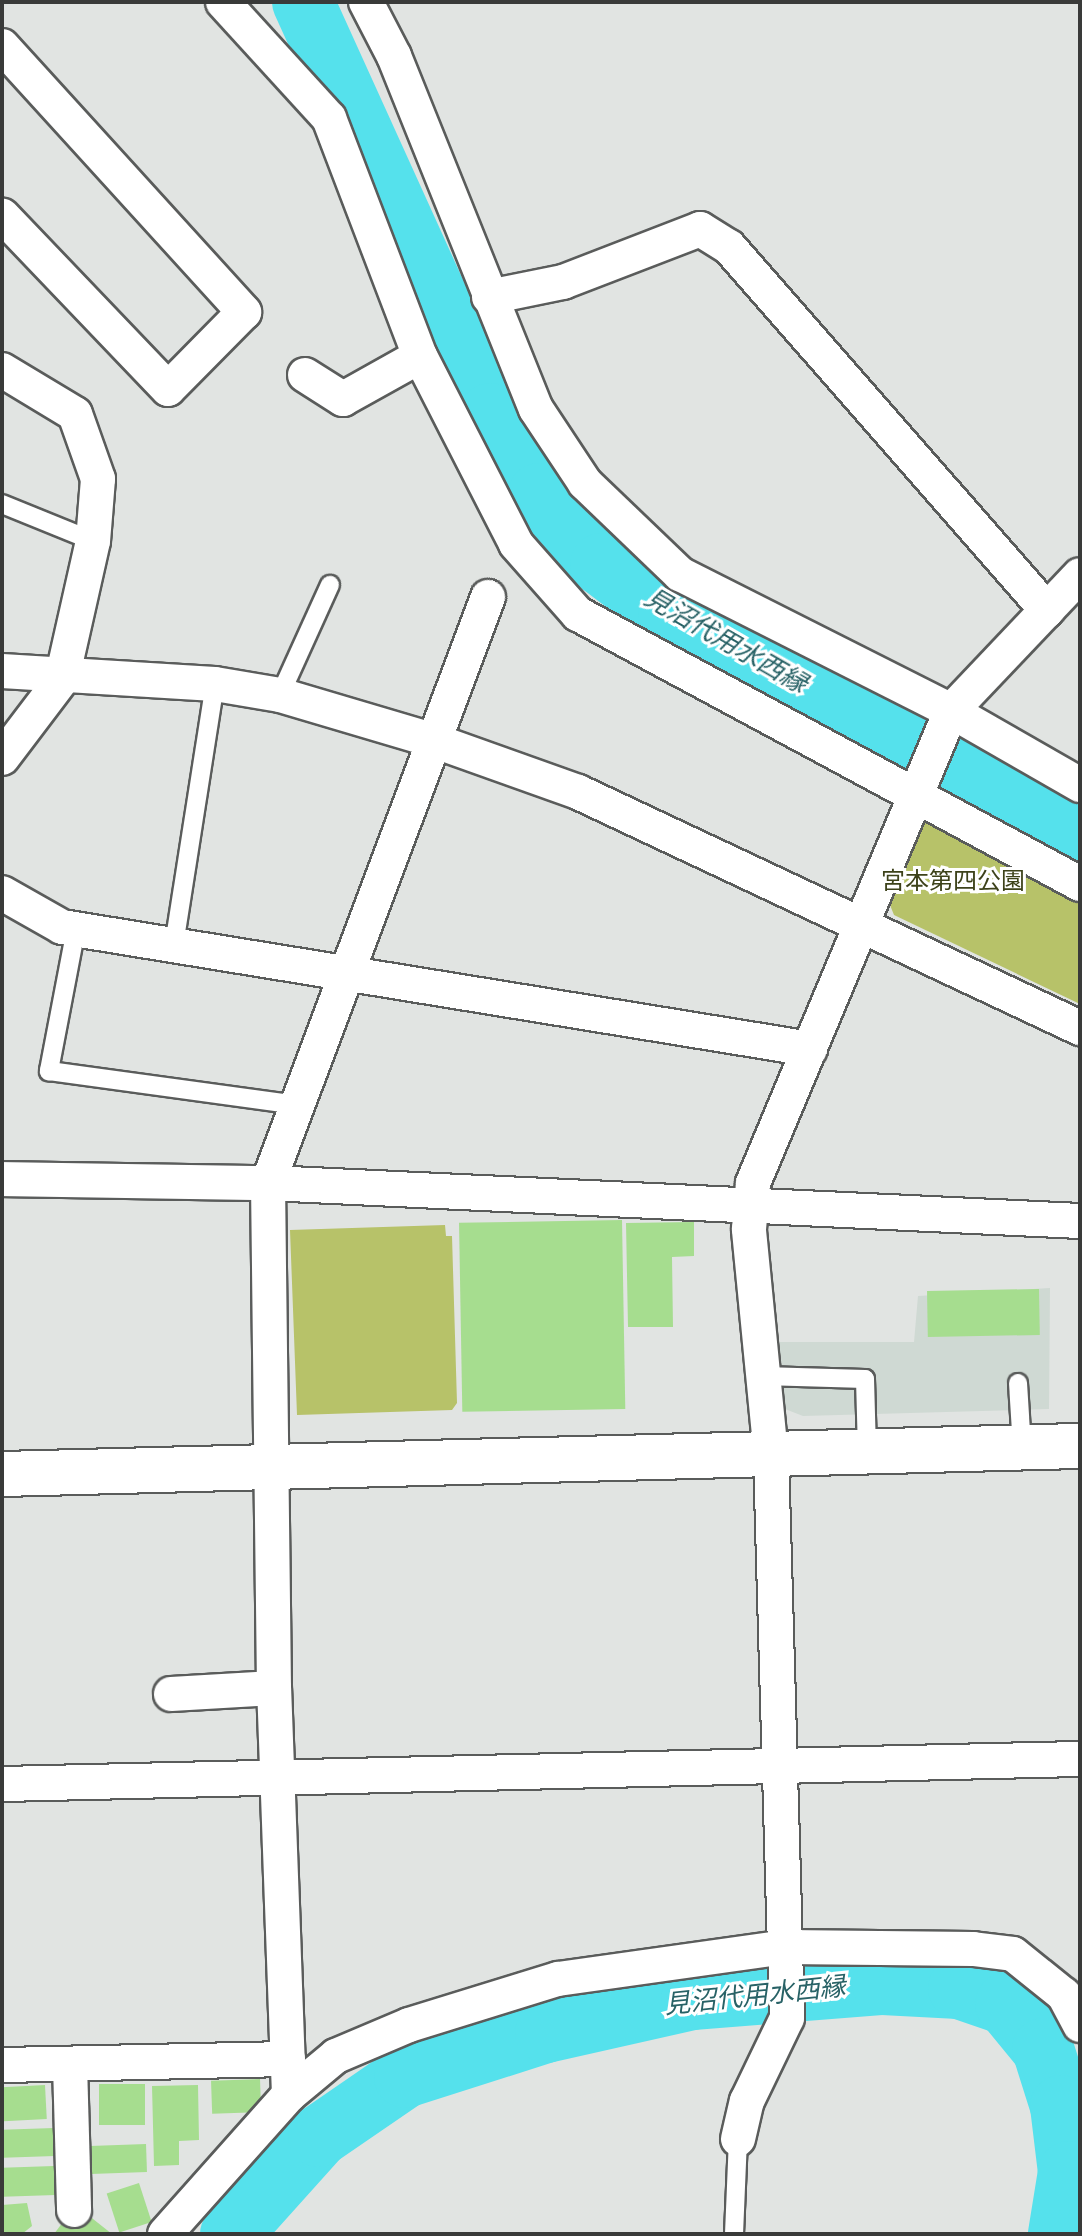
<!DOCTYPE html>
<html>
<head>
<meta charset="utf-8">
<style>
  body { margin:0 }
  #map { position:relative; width:1082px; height:2236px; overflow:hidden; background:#e1e4e2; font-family:"Alegreya Sans","Noto Sans JP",sans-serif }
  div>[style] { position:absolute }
  .built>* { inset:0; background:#cfd9d3 }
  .green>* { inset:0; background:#b7c269 }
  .river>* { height:62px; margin:-31px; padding:0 31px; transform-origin:31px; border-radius:31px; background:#55e1ec }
  .building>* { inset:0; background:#a6dd8f; transform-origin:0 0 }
  .roads { filter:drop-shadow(2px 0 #5a5c5b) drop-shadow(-2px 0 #5a5c5b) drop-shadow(0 2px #5a5c5b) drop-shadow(0 -2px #5a5c5b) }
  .lane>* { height:18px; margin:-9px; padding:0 9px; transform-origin:9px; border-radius:9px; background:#fff }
  .street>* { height:34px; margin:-17px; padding:0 17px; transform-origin:17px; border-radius:17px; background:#fff }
  .secondary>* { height:44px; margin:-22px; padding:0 22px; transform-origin:22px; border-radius:22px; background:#fff }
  span { translate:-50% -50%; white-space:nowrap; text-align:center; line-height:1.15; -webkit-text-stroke:6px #fff; paint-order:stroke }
  .park-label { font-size:24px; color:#3d421a }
  .water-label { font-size:26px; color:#286266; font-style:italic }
  .frame { position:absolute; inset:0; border:4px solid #393a39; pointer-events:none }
</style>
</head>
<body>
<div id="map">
  <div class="built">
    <i style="clip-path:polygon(1050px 1288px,1049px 1409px,803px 1416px,785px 1409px,775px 1342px,914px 1342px,918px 1296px)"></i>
  </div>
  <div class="green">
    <i style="clip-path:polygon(921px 818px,1080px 892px,1080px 1004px,894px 915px,888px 900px)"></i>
    <i style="clip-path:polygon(445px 1225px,446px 1236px,452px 1236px,457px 1403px,452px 1410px,297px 1415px,290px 1230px)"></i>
  </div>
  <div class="river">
    <i style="left:303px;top:2px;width:452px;rotate:65.6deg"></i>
    <i style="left:490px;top:414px;width:94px;rotate:58.5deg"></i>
    <i style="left:539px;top:494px;width:94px;rotate:48.5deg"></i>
    <i style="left:601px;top:564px;width:86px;rotate:37.4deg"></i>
    <i style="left:669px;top:616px;width:465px;rotate:27.9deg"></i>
    <i style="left:231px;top:2234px;width:132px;rotate:-48.1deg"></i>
    <i style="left:319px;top:2136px;width:104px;rotate:-34.5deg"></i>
    <i style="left:405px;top:2077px;width:148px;rotate:-17.7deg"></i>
    <i style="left:546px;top:2032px;width:150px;rotate:-12.7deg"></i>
    <i style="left:692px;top:1999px;width:192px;rotate:-4.5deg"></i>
    <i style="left:883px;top:1984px;width:76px;rotate:3deg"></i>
    <i style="left:959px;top:1988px;width:50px;rotate:18.8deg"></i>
    <i style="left:1006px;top:2004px;width:58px;rotate:50.6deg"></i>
    <i style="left:1043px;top:2049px;width:60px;rotate:72.5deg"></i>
    <i style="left:1061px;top:2106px;width:66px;rotate:83.1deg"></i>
    <i style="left:1069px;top:2172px;width:63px;rotate:99.2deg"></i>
  </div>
  <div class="building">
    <i style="left:622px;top:1220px;width:189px;height:163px;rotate:89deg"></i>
    <i style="clip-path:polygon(694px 1222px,694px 1256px,672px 1257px,673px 1327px,628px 1327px,626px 1223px)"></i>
    <i style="left:1039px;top:1289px;width:46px;height:112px;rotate:89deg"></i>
    <i style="left:260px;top:2079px;width:33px;height:49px;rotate:88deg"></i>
    <i style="left:99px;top:2084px;width:46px;height:41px"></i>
    <i style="left:45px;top:2085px;width:34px;height:43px;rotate:87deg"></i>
    <i style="clip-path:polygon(198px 2085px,199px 2140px,179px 2141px,179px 2165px,154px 2166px,152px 2086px)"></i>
    <i style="left:54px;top:2128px;width:28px;height:52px;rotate:88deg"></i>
    <i style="left:146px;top:2144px;width:28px;height:56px;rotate:88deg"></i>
    <i style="left:54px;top:2166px;width:29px;height:52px;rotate:88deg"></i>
    <i style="left:139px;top:2183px;width:41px;height:34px;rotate:72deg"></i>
    <i style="clip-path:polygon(27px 2203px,32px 2226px,22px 2234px,2px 2234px,2px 2205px)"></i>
    <i style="clip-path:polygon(88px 2215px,112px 2234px,54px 2234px,66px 2218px)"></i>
  </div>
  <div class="roads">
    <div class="lane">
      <i style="left:2px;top:504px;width:98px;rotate:22.1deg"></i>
      <i style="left:280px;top:695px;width:121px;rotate:-65.6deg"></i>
      <i style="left:76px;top:929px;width:145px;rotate:100.8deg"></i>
      <i style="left:49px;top:1071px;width:251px;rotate:7.8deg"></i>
      <i style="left:174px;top:945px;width:264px;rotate:-81.1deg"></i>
      <i style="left:763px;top:1376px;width:102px;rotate:1.7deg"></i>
      <i style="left:865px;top:1379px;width:73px;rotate:88.4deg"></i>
      <i style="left:1018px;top:1383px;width:65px;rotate:86.5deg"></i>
      <i style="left:734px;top:2234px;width:95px;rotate:-87.6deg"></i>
    </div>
    <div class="street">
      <i style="left:223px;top:2px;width:157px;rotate:47.6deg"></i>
      <i style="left:329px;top:118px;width:255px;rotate:69.1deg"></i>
      <i style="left:420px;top:356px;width:211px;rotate:62.9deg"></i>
      <i style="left:516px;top:544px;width:94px;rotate:48.5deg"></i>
      <i style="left:578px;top:614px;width:570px;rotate:28.27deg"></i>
      <i style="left:366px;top:2px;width:61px;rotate:62.6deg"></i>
      <i style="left:394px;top:56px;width:380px;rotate:68.1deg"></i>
      <i style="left:536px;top:409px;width:89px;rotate:56.5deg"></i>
      <i style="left:585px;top:483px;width:132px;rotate:43.8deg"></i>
      <i style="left:680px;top:574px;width:304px;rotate:26.8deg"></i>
      <i style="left:951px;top:711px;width:149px;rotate:29.8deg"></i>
      <i style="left:2px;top:46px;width:360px;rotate:47.7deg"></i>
      <i style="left:244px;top:312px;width:108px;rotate:134.6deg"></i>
      <i style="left:168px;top:389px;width:240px;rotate:-133.7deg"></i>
      <i style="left:489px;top:297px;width:76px;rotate:-11.5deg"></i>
      <i style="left:563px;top:282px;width:147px;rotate:-21.1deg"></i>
      <i style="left:700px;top:229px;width:34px;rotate:32deg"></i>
      <i style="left:729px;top:247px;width:483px;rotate:48.8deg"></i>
      <i style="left:2px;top:370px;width:85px;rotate:31.1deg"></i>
      <i style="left:75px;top:414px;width:69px;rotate:70.5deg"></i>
      <i style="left:98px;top:479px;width:62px;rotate:94.6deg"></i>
      <i style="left:93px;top:541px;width:141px;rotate:102.7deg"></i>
      <i style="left:62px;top:679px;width:99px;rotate:127.2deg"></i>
      <i style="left:305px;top:375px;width:45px;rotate:32.3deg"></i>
      <i style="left:343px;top:399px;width:88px;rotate:-29.2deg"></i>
      <i style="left:2px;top:671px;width:213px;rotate:3.5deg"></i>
      <i style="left:215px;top:684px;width:66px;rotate:9.6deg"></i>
      <i style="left:280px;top:695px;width:162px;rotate:16.5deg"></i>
      <i style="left:435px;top:741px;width:152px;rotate:19.6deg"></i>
      <i style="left:578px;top:792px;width:555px;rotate:25.18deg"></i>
      <i style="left:2px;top:893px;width:69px;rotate:29.5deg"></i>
      <i style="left:62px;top:927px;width:758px;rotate:9.26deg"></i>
      <i style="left:2px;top:1179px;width:266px;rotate:0.9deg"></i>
      <i style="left:268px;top:1183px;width:813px;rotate:2.68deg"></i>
      <i style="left:171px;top:1694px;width:103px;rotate:-3.3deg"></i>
      <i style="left:2px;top:1784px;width:1078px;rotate:-1.33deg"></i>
      <i style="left:70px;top:2064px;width:146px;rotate:88.4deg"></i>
      <i style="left:2px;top:2065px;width:286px;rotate:-1.2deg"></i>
      <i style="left:289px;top:2095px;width:407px;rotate:-92.1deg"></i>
      <i style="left:274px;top:1688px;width:505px;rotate:-90.68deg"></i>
      <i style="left:268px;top:1183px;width:626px;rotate:-69.42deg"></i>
      <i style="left:738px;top:2139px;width:39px;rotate:-77deg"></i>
      <i style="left:747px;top:2101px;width:92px;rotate:-64.3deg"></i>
      <i style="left:787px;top:2018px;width:563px;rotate:-91.63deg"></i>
      <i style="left:771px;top:1455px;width:227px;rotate:-95.6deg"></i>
      <i style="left:749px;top:1229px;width:46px;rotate:-85deg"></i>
      <i style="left:753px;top:1183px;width:512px;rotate:-67.24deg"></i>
      <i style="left:951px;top:711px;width:187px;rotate:-46.5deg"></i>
      <i style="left:165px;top:2234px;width:186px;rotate:-48.3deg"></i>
      <i style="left:289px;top:2095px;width:61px;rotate:-39.7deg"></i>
      <i style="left:336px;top:2056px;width:79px;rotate:-23deg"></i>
      <i style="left:409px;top:2025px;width:156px;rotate:-17.2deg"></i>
      <i style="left:558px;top:1979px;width:230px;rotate:-8deg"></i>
      <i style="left:786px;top:1947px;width:187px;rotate:0.6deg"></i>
      <i style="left:973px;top:1949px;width:40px;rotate:7.1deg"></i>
      <i style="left:1013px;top:1954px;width:65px;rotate:38.8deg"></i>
      <i style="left:1064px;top:1995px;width:34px;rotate:62deg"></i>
    </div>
    <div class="secondary">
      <i style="left:2px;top:1474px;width:1078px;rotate:-1.49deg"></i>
    </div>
  </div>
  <div class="park-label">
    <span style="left:953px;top:883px">宮本第四公園</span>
  </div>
  <div class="water-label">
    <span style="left:725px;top:642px;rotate:30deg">見沼代用水西縁</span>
    <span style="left:755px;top:1997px;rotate:-6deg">見沼代用水西縁</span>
  </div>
  <div class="frame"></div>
</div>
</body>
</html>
